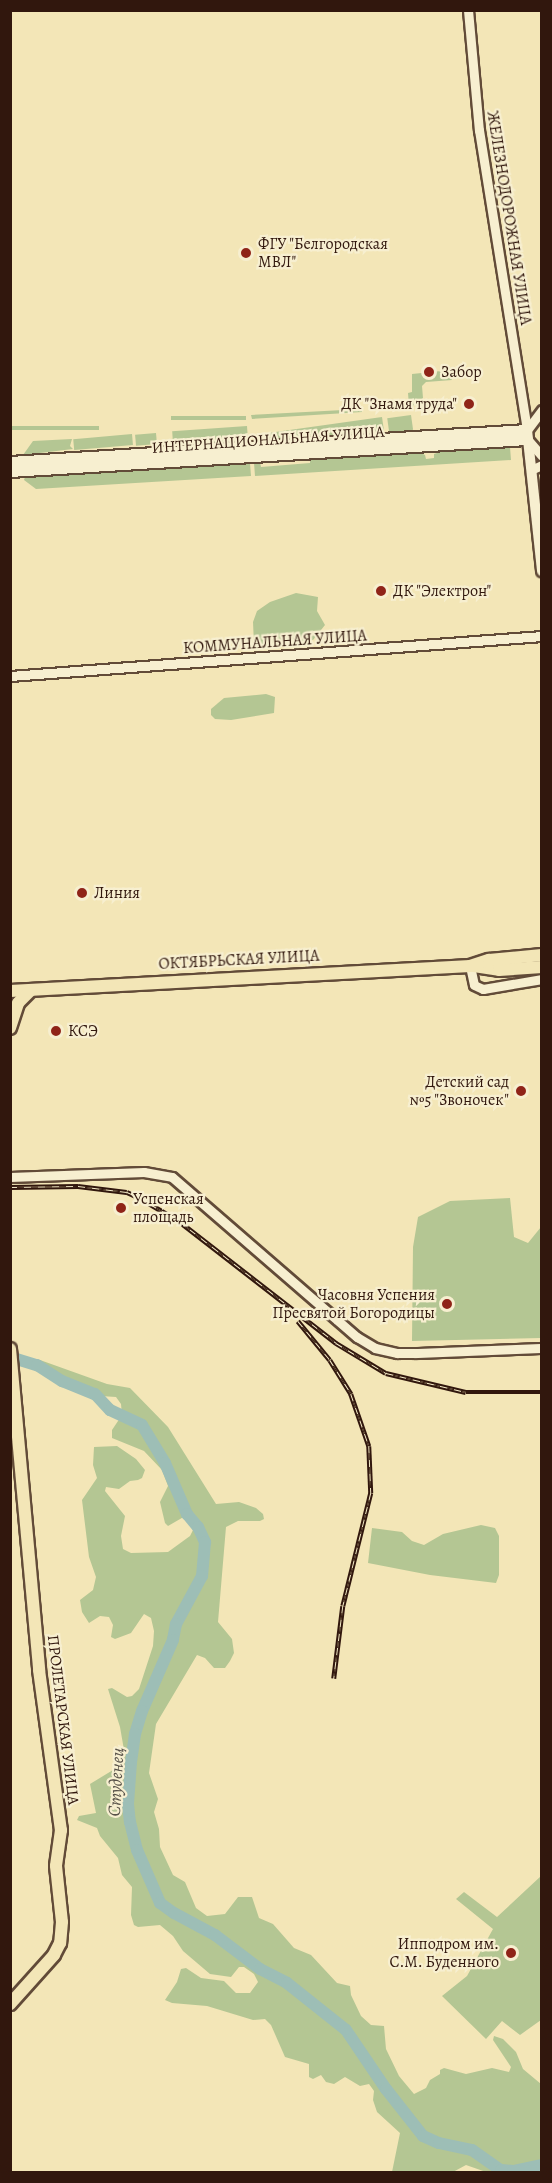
<!DOCTYPE html>
<html>
<head>
<meta charset="utf-8">
<style>
  body { margin:0 }
  #map { position:relative; width:552px; height:2183px; overflow:hidden; background:#f3e6b7; font-family:Alegreya,serif }
  div>[style] { position:absolute }
  .green>* { inset:0; background:#b4c693; transform-origin:0 0 }
  .river>* { height:12px; margin:-6px; padding:0 6px; transform-origin:6px; border-radius:6px; background:#9dbeb6 }
  .roads { filter:drop-shadow(2px 0 #624b38) drop-shadow(-2px 0 #624b38) drop-shadow(0 2px #624b38) drop-shadow(0 -2px #624b38) }
  .tertiary>* { height:9px; margin:-4.5px; padding:0 4.5px; transform-origin:4.5px; border-radius:4.5px; background:#f7efd0 }
  .secondary>* { height:10px; margin:-5px; padding:0 5px; transform-origin:5px; border-radius:5px; background:#f7efd0 }
  .primary>* { height:12px; margin:-6px; padding:0 6px; transform-origin:6px; border-radius:6px; background:#f3e6b7 }
  .rail>* { height:4.5px; margin-top:-2.25px; transform-origin:0; background:repeating-linear-gradient(90deg,#f7efd0 0 7px,#31170d 0 14px); box-sizing:border-box; border-block:2px solid #31170d }
  .dots>* { width:16px; height:16px; translate:-50% -50%; box-sizing:border-box; border:3px solid #f7efd0; border-radius:50% }
  span { translate:-50% -50%; white-space:nowrap; text-align:center; line-height:1.15; -webkit-text-stroke:4.5px #f7efd0; paint-order:stroke }
  .street-label { font-size:16px; color:#31170d }
  .poi-label { font-size:16px; color:#31170d }
  .left { translate:0 -50%; text-align:left }
  .right { translate:-100% -50%; text-align:right }
  .water-label { font-size:18px; color:#575148; font-style:italic }
  .frame { position:absolute; inset:0; border:12px solid #31170d; pointer-events:none }
</style>
</head>
<body>
<div id="map">
  <div class="green">
    <i style="clip-path:polygon(451px 370px,452px 380px,426px 382px,422px 386px,423px 398px,417px 405px,409px 406px,408px 393px,412px 392px,412px 374px)"></i>
    <i style="clip-path:polygon(362px 409px,362px 412px,252px 419px,251px 415px)"></i>
    <i style="left:411px;top:415px;width:15px;height:24px;rotate:82deg"></i>
    <i style="left:246px;top:416px;width:4px;height:75px;rotate:90deg"></i>
    <i style="left:382px;top:417px;width:15px;height:131px;rotate:82deg"></i>
    <i style="left:99px;top:426px;width:4px;height:88px;rotate:90deg"></i>
    <i style="left:247px;top:426px;width:14px;height:75px;rotate:86deg"></i>
    <i style="left:156px;top:433px;width:11px;height:21px;rotate:85deg"></i>
    <i style="left:132px;top:434px;width:11px;height:59px;rotate:85deg"></i>
    <i style="clip-path:polygon(72px 439px,70px 446px,73px 449px,23px 455px,33px 441px)"></i>
    <i style="clip-path:polygon(510px 447px,511px 460px,255px 476px,254px 463px,260px 462px,261px 467px,310px 463px,310px 459px,419px 452px,425px 455px,426px 459px,434px 458px,434px 454px,443px 451px)"></i>
    <i style="clip-path:polygon(250px 463px,251px 476px,36px 489px,24px 480px,25px 477px)"></i>
    <i style="clip-path:polygon(296px 593px,318px 597px,317px 611px,325px 625px,313px 640px,254px 645px,253px 622px,257px 611px,270px 602px)"></i>
    <i style="clip-path:polygon(266px 694px,275px 697px,274px 713px,231px 720px,215px 719px,211px 715px,211px 709px,224px 698px)"></i>
    <i style="clip-path:polygon(510px 1198px,514px 1237px,528px 1243px,541px 1227px,541px 1338px,412px 1341px,413px 1247px,418px 1217px,450px 1201px)"></i>
    <i style="clip-path:polygon(40px 1360px,107px 1384px,130px 1388px,168px 1427px,216px 1504px,239px 1502px,256px 1508px,263px 1514px,264px 1519px,260px 1521px,238px 1521px,226px 1527px,218px 1622px,232px 1639px,234px 1653px,230px 1661px,225px 1668px,214px 1668px,205px 1658px,197px 1655px,156px 1724px,149px 1773px,158px 1799px,154px 1812px,159px 1829px,160px 1847px,173px 1875px,185px 1882px,196px 1908px,207px 1916px,225px 1914px,238px 1897px,252px 1897px,259px 1918px,273px 1924px,294px 1948px,311px 1955px,337px 1983px,350px 1986px,351px 1995px,361px 2016px,371px 2025px,384px 2026px,386px 2049px,399px 2076px,414px 2094px,426px 2088px,430px 2080px,440px 2074px,440px 2070px,444px 2068px,466px 2074px,492px 2068px,509px 2072px,511px 2067px,493px 2040px,494px 2036px,503px 2039px,516px 2052px,523px 2069px,541px 2084px,541px 2172px,486px 2172px,466px 2165px,453px 2172px,392px 2172px,400px 2133px,377px 2112px,373px 2100px,374px 2091px,369px 2084px,360px 2086px,345px 2077px,334px 2084px,326px 2082px,321px 2075px,313px 2079px,309px 2077px,309px 2064px,285px 2057px,271px 2025px,265px 2019px,253px 2020px,207px 2006px,172px 2003px,165px 2000px,177px 1982px,181px 1969px,186px 1968px,201px 1978px,224px 1981px,236px 1993px,250px 1993px,258px 1982px,254px 1974px,244px 1967px,239px 1967px,231px 1977px,210px 1974px,183px 1951px,173px 1936px,160px 1925px,138px 1927px,134px 1925px,131px 1915px,132px 1887px,122px 1875px,118px 1858px,100px 1836px,97px 1828px,77px 1820px,79px 1816px,96px 1813px,90px 1784px,113px 1770px,124px 1750px,120px 1727px,108px 1689px,112px 1688px,127px 1697px,132px 1696px,139px 1689px,153px 1646px,154px 1631px,151px 1618px,144px 1614px,131px 1633px,115px 1639px,111px 1637px,113px 1625px,109px 1617px,100px 1616px,89px 1623px,82px 1612px,80px 1600px,93px 1590px,96px 1577px,89px 1557px,82px 1500px,97px 1478px,93px 1465px,94px 1447px,117px 1446px,136px 1459px,145px 1470px,142px 1478px,138px 1480px,130px 1481px,119px 1489px,106px 1487px,105px 1491px,125px 1516px,121px 1536px,123px 1549px,131px 1553px,168px 1552px,190px 1536px,197px 1522px,195px 1518px,187px 1515px,168px 1526px,165px 1523px,160px 1502px,168px 1486px,162px 1470px,144px 1451px,112px 1438px,112px 1430px,122px 1415px,121px 1404px,116px 1397px,85px 1395px,40px 1364px)"></i>
    <i style="clip-path:polygon(481px 1525px,495px 1528px,499px 1536px,499px 1575px,496px 1583px,430px 1575px,368px 1563px,372px 1528px,402px 1532px,412px 1541px,424px 1545px,443px 1534px)"></i>
    <i style="clip-path:polygon(541px 1876px,541px 2020px,520px 2035px,502px 2021px,486px 2039px,442px 1996px,467px 1976px,493px 1929px,456px 1899px,464px 1892px,497px 1917px)"></i>
  </div>
  <div class="river">
    <i style="left:10px;top:1357px;width:28px;rotate:17deg"></i>
    <i style="left:37px;top:1365px;width:30px;rotate:33deg"></i>
    <i style="left:62px;top:1381px;width:35px;rotate:22deg"></i>
    <i style="left:95px;top:1394px;width:22px;rotate:47deg"></i>
    <i style="left:110px;top:1410px;width:35px;rotate:25deg"></i>
    <i style="left:142px;top:1425px;width:44px;rotate:58.8deg"></i>
    <i style="left:165px;top:1463px;width:56px;rotate:66.7deg"></i>
    <i style="left:187px;top:1514px;width:17px;rotate:50deg"></i>
    <i style="left:198px;top:1527px;width:17px;rotate:65deg"></i>
    <i style="left:205px;top:1542px;width:34px;rotate:95deg"></i>
    <i style="left:202px;top:1576px;width:55px;rotate:118.4deg"></i>
    <i style="left:176px;top:1624px;width:16px;rotate:101deg"></i>
    <i style="left:173px;top:1640px;width:77px;rotate:113.6deg"></i>
    <i style="left:142px;top:1711px;width:24px;rotate:107deg"></i>
    <i style="left:135px;top:1734px;width:28px;rotate:98deg"></i>
    <i style="left:131px;top:1762px;width:42px;rotate:94.1deg"></i>
    <i style="left:128px;top:1804px;width:18px;rotate:84deg"></i>
    <i style="left:130px;top:1822px;width:29px;rotate:76deg"></i>
    <i style="left:137px;top:1850px;width:58px;rotate:66.5deg"></i>
    <i style="left:160px;top:1903px;width:17px;rotate:36deg"></i>
    <i style="left:174px;top:1913px;width:47px;rotate:28.2deg"></i>
    <i style="left:215px;top:1935px;width:56px;rotate:37.1deg"></i>
    <i style="left:260px;top:1969px;width:30px;rotate:27deg"></i>
    <i style="left:287px;top:1983px;width:75px;rotate:38.5deg"></i>
    <i style="left:346px;top:2030px;width:71px;rotate:55.9deg"></i>
    <i style="left:386px;top:2089px;width:60px;rotate:51.8deg"></i>
    <i style="left:423px;top:2136px;width:17px;rotate:24deg"></i>
    <i style="left:439px;top:2143px;width:34px;rotate:12deg"></i>
    <i style="left:472px;top:2150px;width:35px;rotate:35deg"></i>
    <i style="left:501px;top:2170px;width:12px;rotate:5deg"></i>
    <i style="left:513px;top:2171px;width:30px;rotate:-12deg"></i>
  </div>
  <div class="roads">
    <div class="tertiary">
      <i style="left:468px;top:10px;width:121px;rotate:84.8deg"></i>
      <i style="left:479px;top:130px;width:304px;rotate:80.9deg"></i>
      <i style="left:527px;top:430px;width:25px;rotate:-53deg"></i>
      <i style="left:528px;top:440px;width:21px;rotate:49deg"></i>
      <i style="left:533px;top:469px;width:10px;rotate:-24deg"></i>
      <i style="left:10px;top:676px;width:534px;rotate:-4.3deg"></i>
      <i style="left:470px;top:966px;width:19px;rotate:78deg"></i>
      <i style="left:474px;top:985px;width:10px;rotate:24deg"></i>
      <i style="left:483px;top:989px;width:60px;rotate:-9.6deg"></i>
      <i style="left:10px;top:1177px;width:134px;rotate:-2.1deg"></i>
      <i style="left:144px;top:1172px;width:28px;rotate:10deg"></i>
      <i style="left:172px;top:1177px;width:245px;rotate:40.9deg"></i>
      <i style="left:357px;top:1337px;width:21px;rotate:31deg"></i>
      <i style="left:375px;top:1348px;width:23px;rotate:13deg"></i>
      <i style="left:397px;top:1353px;width:19px"></i>
      <i style="left:416px;top:1353px;width:126px;rotate:-2.3deg"></i>
    </div>
    <div class="secondary">
      <i style="left:10px;top:462px;width:518px;rotate:-3.54deg"></i>
      <i style="left:527px;top:430px;width:142px;rotate:83.9deg"></i>
      <i style="left:10px;top:472px;width:519px;rotate:-3.54deg"></i>
    </div>
    <div class="primary">
      <i style="left:474px;top:966px;width:25px;rotate:9deg"></i>
      <i style="left:499px;top:970px;width:43px;rotate:-4deg"></i>
      <i style="left:10px;top:991px;width:461px;rotate:-3.1deg"></i>
      <i style="left:470px;top:966px;width:20px;rotate:-18deg"></i>
      <i style="left:489px;top:960px;width:53px;rotate:-5.4deg"></i>
      <i style="left:10px;top:1028px;width:26px;rotate:-72deg"></i>
      <i style="left:18px;top:1003px;width:18px;rotate:-45deg"></i>
      <i style="left:10px;top:1349px;width:322px;rotate:84.8deg"></i>
      <i style="left:39px;top:1670px;width:162px;rotate:82.2deg"></i>
      <i style="left:61px;top:1830px;width:36px;rotate:98deg"></i>
      <i style="left:56px;top:1866px;width:56px;rotate:83.9deg"></i>
      <i style="left:62px;top:1922px;width:21px;rotate:95deg"></i>
      <i style="left:60px;top:1943px;width:13px;rotate:117deg"></i>
      <i style="left:54px;top:1955px;width:66px;rotate:131.9deg"></i>
    </div>
  </div>
  <div class="rail">
    <i style="left:10px;top:1187px;width:68px;rotate:-0.8deg"></i>
    <i style="left:78px;top:1186px;width:49px;rotate:7deg"></i>
    <i style="left:127px;top:1192px;width:12px;rotate:24deg"></i>
    <i style="left:138px;top:1197px;width:48px;rotate:30.3deg"></i>
    <i style="left:179px;top:1221px;width:199px;rotate:37.8deg"></i>
    <i style="left:336px;top:1343px;width:58px;rotate:31deg"></i>
    <i style="left:386px;top:1373px;width:82px;rotate:13.4deg"></i>
    <i style="left:466px;top:1392px;width:76px"></i>
    <i style="left:298px;top:1321px;width:50px;rotate:50.6deg"></i>
    <i style="left:330px;top:1360px;width:40px;rotate:58deg"></i>
    <i style="left:351px;top:1394px;width:55px;rotate:70.9deg"></i>
    <i style="left:369px;top:1446px;width:47px;rotate:87.6deg"></i>
    <i style="left:371px;top:1493px;width:116px;rotate:103.9deg"></i>
    <i style="left:343px;top:1606px;width:73px;rotate:97.1deg"></i>
  </div>
  <div class="dots">
    <i style="left:246px;top:253px;background:#8f2418"></i>
    <i style="left:429px;top:372px;background:#8f2418"></i>
    <i style="left:469px;top:404px;background:#8f2418"></i>
    <i style="left:381px;top:591px;background:#8f2418"></i>
    <i style="left:82px;top:893px;background:#8f2418"></i>
    <i style="left:56px;top:1031px;background:#8f2418"></i>
    <i style="left:521px;top:1091px;background:#8f2418"></i>
    <i style="left:121px;top:1208px;background:#8f2418"></i>
    <i style="left:447px;top:1304px;background:#8f2418"></i>
    <i style="left:511px;top:1953px;background:#8f2418"></i>
  </div>
  <div class="street-label">
    <span style="left:509px;top:218px;rotate:81deg">ЖЕЛЕЗНОДОРОЖНАЯ УЛИЦА</span>
    <span style="left:268px;top:440px;rotate:-4deg">ИНТЕРНАЦИОНАЛЬНАЯ УЛИЦА</span>
    <span style="left:275px;top:642px;rotate:-4deg">КОММУНАЛЬНАЯ УЛИЦА</span>
    <span style="left:239px;top:960px;rotate:-3deg">ОКТЯБРЬСКАЯ УЛИЦА</span>
    <span style="left:63px;top:1720px;rotate:83deg">ПРОЛЕТАРСКАЯ УЛИЦА</span>
  </div>
  <div class="poi-label">
    <span class="left" style="left:258px;top:253px">ФГУ "Белгородская<br>МВЛ"</span>
    <span class="left" style="left:441px;top:372px">Забор</span>
    <span class="right" style="left:457px;top:404px">ДК "Знамя труда"</span>
    <span class="left" style="left:393px;top:591px">ДК "Электрон"</span>
    <span class="left" style="left:94px;top:893px">Линия</span>
    <span class="left" style="left:68px;top:1031px">КСЭ</span>
    <span class="right" style="left:509px;top:1091px">Детский сад<br>№5 "Звоночек"</span>
    <span class="left" style="left:133px;top:1208px">Успенская<br>площадь</span>
    <span class="right" style="left:435px;top:1304px">Часовня Успения<br>Пресвятой Богородицы</span>
    <span class="right" style="left:499px;top:1953px">Ипподром им.<br>С.М. Буденного</span>
  </div>
  <div class="water-label">
    <span style="left:116px;top:1782px;rotate:-87deg">Студенец</span>
  </div>
  <div class="frame"></div>
</div>
</body>
</html>
